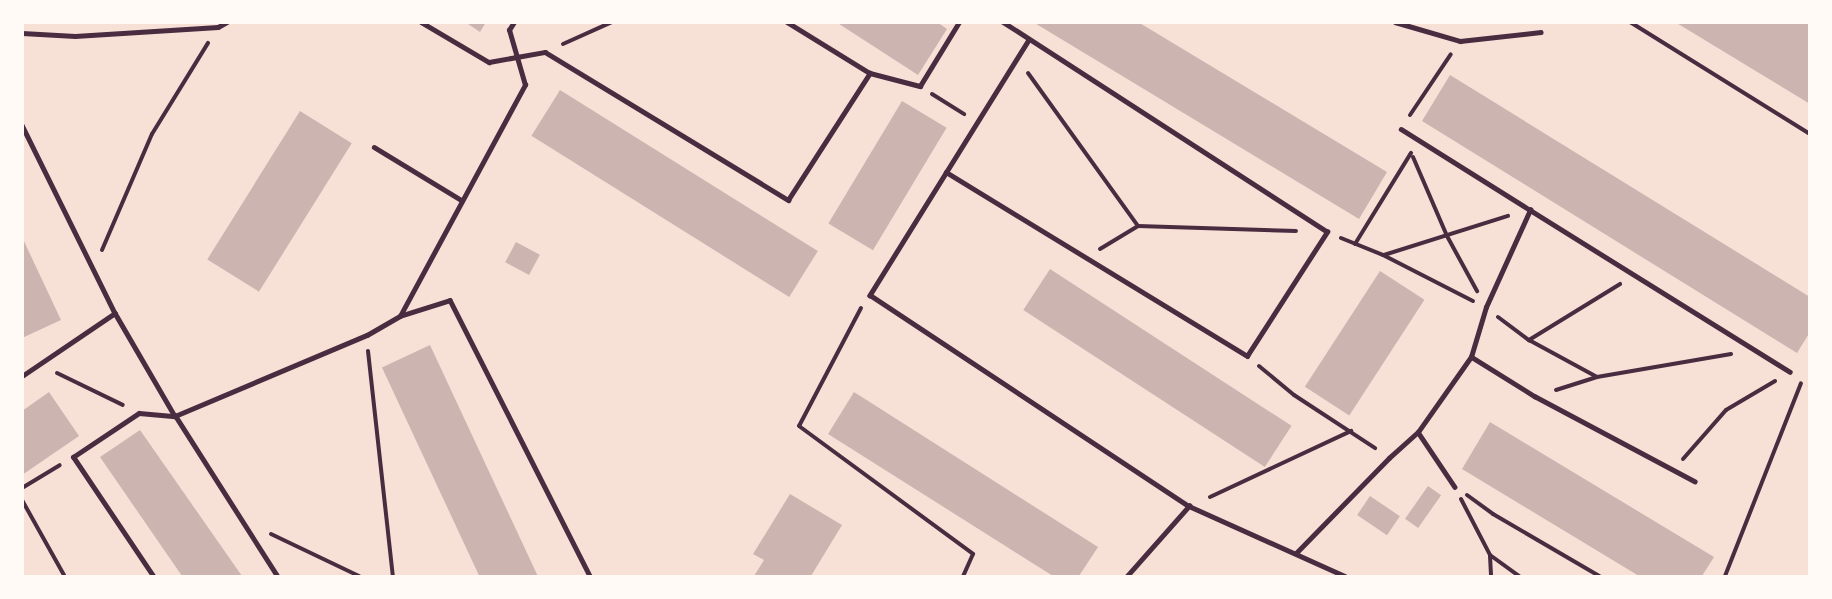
<!DOCTYPE html>
<html>
<head>
<meta charset="utf-8">
<style>
  body { margin:0 }
  #map { position:relative; width:1832px; height:599px; overflow:hidden; background:#f7e1d7; font-family:"Exo 2",sans-serif }
  div>[style] { position:absolute }
  .building>* { inset:0; background:#ccb4b1; transform-origin:0 0 }
  .path>* { height:4px; margin:-2px; padding:0 2px; transform-origin:2px; border-radius:2px; background:#4a2c40 }
  .service>* { height:4.5px; margin:-2.25px; padding:0 2.25px; transform-origin:2.25px; border-radius:2.25px; background:#4a2c40 }
  span { translate:-50% -50%; white-space:nowrap; text-align:center; line-height:1.15; -webkit-text-stroke:6px #fffaf5; paint-order:stroke }
  .frame { position:absolute; inset:0; border:24px solid #fffaf5; pointer-events:none }
</style>
</head>
<body>
<div id="map">
  <div class="building">
    <i style="clip-path:polygon(465px 22px,486px 22px,480px 32px)"></i>
    <i style="clip-path:polygon(836px 22px,937px 22px,947px 29px,918px 75px)"></i>
    <i style="clip-path:polygon(1033px 22px,1138px 22px,1387px 172px,1359px 219px)"></i>
    <i style="clip-path:polygon(1675px 22px,1810px 22px,1810px 104px)"></i>
    <i style="clip-path:polygon(1450px 75px,1810px 297px,1810px 332px,1797px 353px,1422px 121px)"></i>
    <i style="left:560px;top:90px;width:304px;height:54px;rotate:32deg"></i>
    <i style="left:902px;top:101px;width:52px;height:143px;rotate:31deg"></i>
    <i style="left:300px;top:111px;width:61px;height:175px;rotate:32deg"></i>
    <i style="clip-path:polygon(22px 237px,61px 320px,22px 338px)"></i>
    <i style="left:516px;top:242px;width:27px;height:23px;rotate:28deg"></i>
    <i style="left:1050px;top:269px;width:288px;height:49px;rotate:33deg"></i>
    <i style="left:1380px;top:271px;width:53px;height:138px;rotate:33deg"></i>
    <i style="left:430px;top:345px;width:255px;height:53px;rotate:65deg"></i>
    <i style="clip-path:polygon(49px 392px,79px 436px,22px 475px,22px 411px)"></i>
    <i style="clip-path:polygon(854px 392px,1098px 547px,1079px 576px,1053px 576px,828px 434px)"></i>
    <i style="clip-path:polygon(1490px 422px,1714px 557px,1702px 576px,1639px 576px,1462px 469px)"></i>
    <i style="clip-path:polygon(140px 430px,242px 576px,182px 576px,100px 457px)"></i>
    <i style="left:1428px;top:486px;width:16px;height:40px;rotate:35deg"></i>
    <i style="clip-path:polygon(790px 494px,842px 525px,811px 576px,754px 576px,764px 560px,753px 554px)"></i>
    <i style="left:1370px;top:496px;width:36px;height:23px;rotate:34deg"></i>
  </div>
  <div class="path">
    <i style="left:1630px;top:22px;width:212px;rotate:31.9deg"></i>
    <i style="left:563px;top:44px;width:54px;rotate:-24.2deg"></i>
    <i style="left:1028px;top:73px;width:188px;rotate:54.3deg"></i>
    <i style="left:932px;top:94px;width:38px;rotate:32deg"></i>
    <i style="left:1410px;top:115px;width:73px;rotate:-56.1deg"></i>
    <i style="left:1413px;top:157px;width:86px;rotate:66.7deg"></i>
    <i style="left:1447px;top:236px;width:63px;rotate:61.4deg"></i>
    <i style="left:1341px;top:238px;width:45px;rotate:22deg"></i>
    <i style="left:1383px;top:255px;width:101px;rotate:27.1deg"></i>
    <i style="left:1355px;top:244px;width:107px;rotate:-58.4deg"></i>
    <i style="left:1100px;top:249px;width:44px;rotate:-31.2deg"></i>
    <i style="left:1138px;top:226px;width:158px;rotate:1.8deg"></i>
    <i style="left:102px;top:250px;width:126px;rotate:-66.7deg"></i>
    <i style="left:152px;top:134px;width:107px;rotate:-58.4deg"></i>
    <i style="left:1384px;top:255px;width:130px;rotate:-17.5deg"></i>
    <i style="left:861px;top:308px;width:133px;rotate:117.7deg"></i>
    <i style="left:799px;top:426px;width:216px;rotate:36.3deg"></i>
    <i style="left:973px;top:554px;width:24px;rotate:114deg"></i>
    <i style="left:1498px;top:317px;width:39px;rotate:37deg"></i>
    <i style="left:1529px;top:340px;width:77px;rotate:28.6deg"></i>
    <i style="left:1529px;top:340px;width:107px;rotate:-31.6deg"></i>
    <i style="left:368px;top:351px;width:226px;rotate:83.7deg"></i>
    <i style="left:1259px;top:366px;width:45px;rotate:39.6deg"></i>
    <i style="left:1294px;top:395px;width:97px;rotate:33.2deg"></i>
    <i style="left:57px;top:373px;width:73px;rotate:25.9deg"></i>
    <i style="left:1556px;top:390px;width:43px;rotate:-17.6deg"></i>
    <i style="left:1597px;top:377px;width:136px;rotate:-9.7deg"></i>
    <i style="left:1683px;top:459px;width:65px;rotate:-48.7deg"></i>
    <i style="left:1726px;top:410px;width:57px;rotate:-30.6deg"></i>
    <i style="left:22px;top:488px;width:44px;rotate:-31.2deg"></i>
    <i style="left:1467px;top:495px;width:32px;rotate:36deg"></i>
    <i style="left:1493px;top:514px;width:123px;rotate:30.3deg"></i>
    <i style="left:1210px;top:497px;width:156px;rotate:-25.1deg"></i>
    <i style="left:1461px;top:499px;width:63px;rotate:62.6deg"></i>
    <i style="left:1490px;top:555px;width:36px;rotate:36deg"></i>
    <i style="left:22px;top:500px;width:86px;rotate:60.8deg"></i>
    <i style="left:271px;top:534px;width:98px;rotate:25.5deg"></i>
    <i style="left:1490px;top:556px;width:20px;rotate:87deg"></i>
    <i style="left:1725px;top:576px;width:207px;rotate:-68.5deg"></i>
  </div>
  <div class="service">
    <i style="left:421px;top:22px;width:79px;rotate:30.5deg"></i>
    <i style="left:489px;top:62px;width:57px;rotate:-10.1deg"></i>
    <i style="left:545px;top:52px;width:285px;rotate:31.3deg"></i>
    <i style="left:788px;top:200px;width:151px;rotate:-57.2deg"></i>
    <i style="left:787px;top:22px;width:97px;rotate:31.6deg"></i>
    <i style="left:870px;top:73px;width:52px;rotate:14.6deg"></i>
    <i style="left:920px;top:86px;width:75px;rotate:-58.6deg"></i>
    <i style="left:1395px;top:22px;width:68px;rotate:16.3deg"></i>
    <i style="left:1460px;top:41px;width:81px;rotate:-6.3deg"></i>
    <i style="left:22px;top:33px;width:53px;rotate:3.2deg"></i>
    <i style="left:75px;top:36px;width:143px;rotate:-3.6deg"></i>
    <i style="left:218px;top:27px;width:10px;rotate:-29deg"></i>
    <i style="left:1029px;top:40px;width:301px;rotate:121.9deg"></i>
    <i style="left:870px;top:295px;width:382px;rotate:33.5deg"></i>
    <i style="left:22px;top:125px;width:210px;rotate:63.7deg"></i>
    <i style="left:115px;top:313px;width:119px;rotate:59.8deg"></i>
    <i style="left:1401px;top:129px;width:152px;rotate:32.1deg"></i>
    <i style="left:374px;top:147px;width:102px;rotate:31.3deg"></i>
    <i style="left:946px;top:172px;width:353px;rotate:31.4deg"></i>
    <i style="left:1247px;top:356px;width:148px;rotate:-57.2deg"></i>
    <i style="left:1327px;top:232px;width:387px;rotate:-147.1deg"></i>
    <i style="left:400px;top:316px;width:263px;rotate:-61.6deg"></i>
    <i style="left:525px;top:85px;width:57px;rotate:-106.2deg"></i>
    <i style="left:509px;top:30px;width:9px;rotate:-58deg"></i>
    <i style="left:22px;top:376px;width:112px;rotate:-34.1deg"></i>
    <i style="left:1418px;top:432px;width:66px;rotate:56.1deg"></i>
    <i style="left:1695px;top:482px;width:181px;rotate:-152deg"></i>
    <i style="left:1535px;top:397px;width:75px;rotate:-148deg"></i>
    <i style="left:1471px;top:357px;width:52px;rotate:-73.3deg"></i>
    <i style="left:1486px;top:307px;width:107px;rotate:-65.6deg"></i>
    <i style="left:1530px;top:210px;width:306px;rotate:31.9deg"></i>
    <i style="left:1296px;top:553px;width:133px;rotate:-45.6deg"></i>
    <i style="left:1389px;top:458px;width:39px;rotate:-42deg"></i>
    <i style="left:1418px;top:432px;width:92px;rotate:-54.8deg"></i>
    <i style="left:153px;top:576px;width:143px;rotate:-123.9deg"></i>
    <i style="left:73px;top:457px;width:79px;rotate:-33.7deg"></i>
    <i style="left:139px;top:413px;width:36px;rotate:5deg"></i>
    <i style="left:277px;top:576px;width:190px;rotate:-122.5deg"></i>
    <i style="left:175px;top:416px;width:208px;rotate:-22.9deg"></i>
    <i style="left:367px;top:335px;width:38px;rotate:-30deg"></i>
    <i style="left:400px;top:316px;width:52px;rotate:-17.7deg"></i>
    <i style="left:450px;top:300px;width:309px;rotate:63.1deg"></i>
    <i style="left:1127px;top:576px;width:94px;rotate:-48.5deg"></i>
    <i style="left:1189px;top:506px;width:171px;rotate:24.2deg"></i>
  </div>
  <div class="frame"></div>
</div>
</body>
</html>
